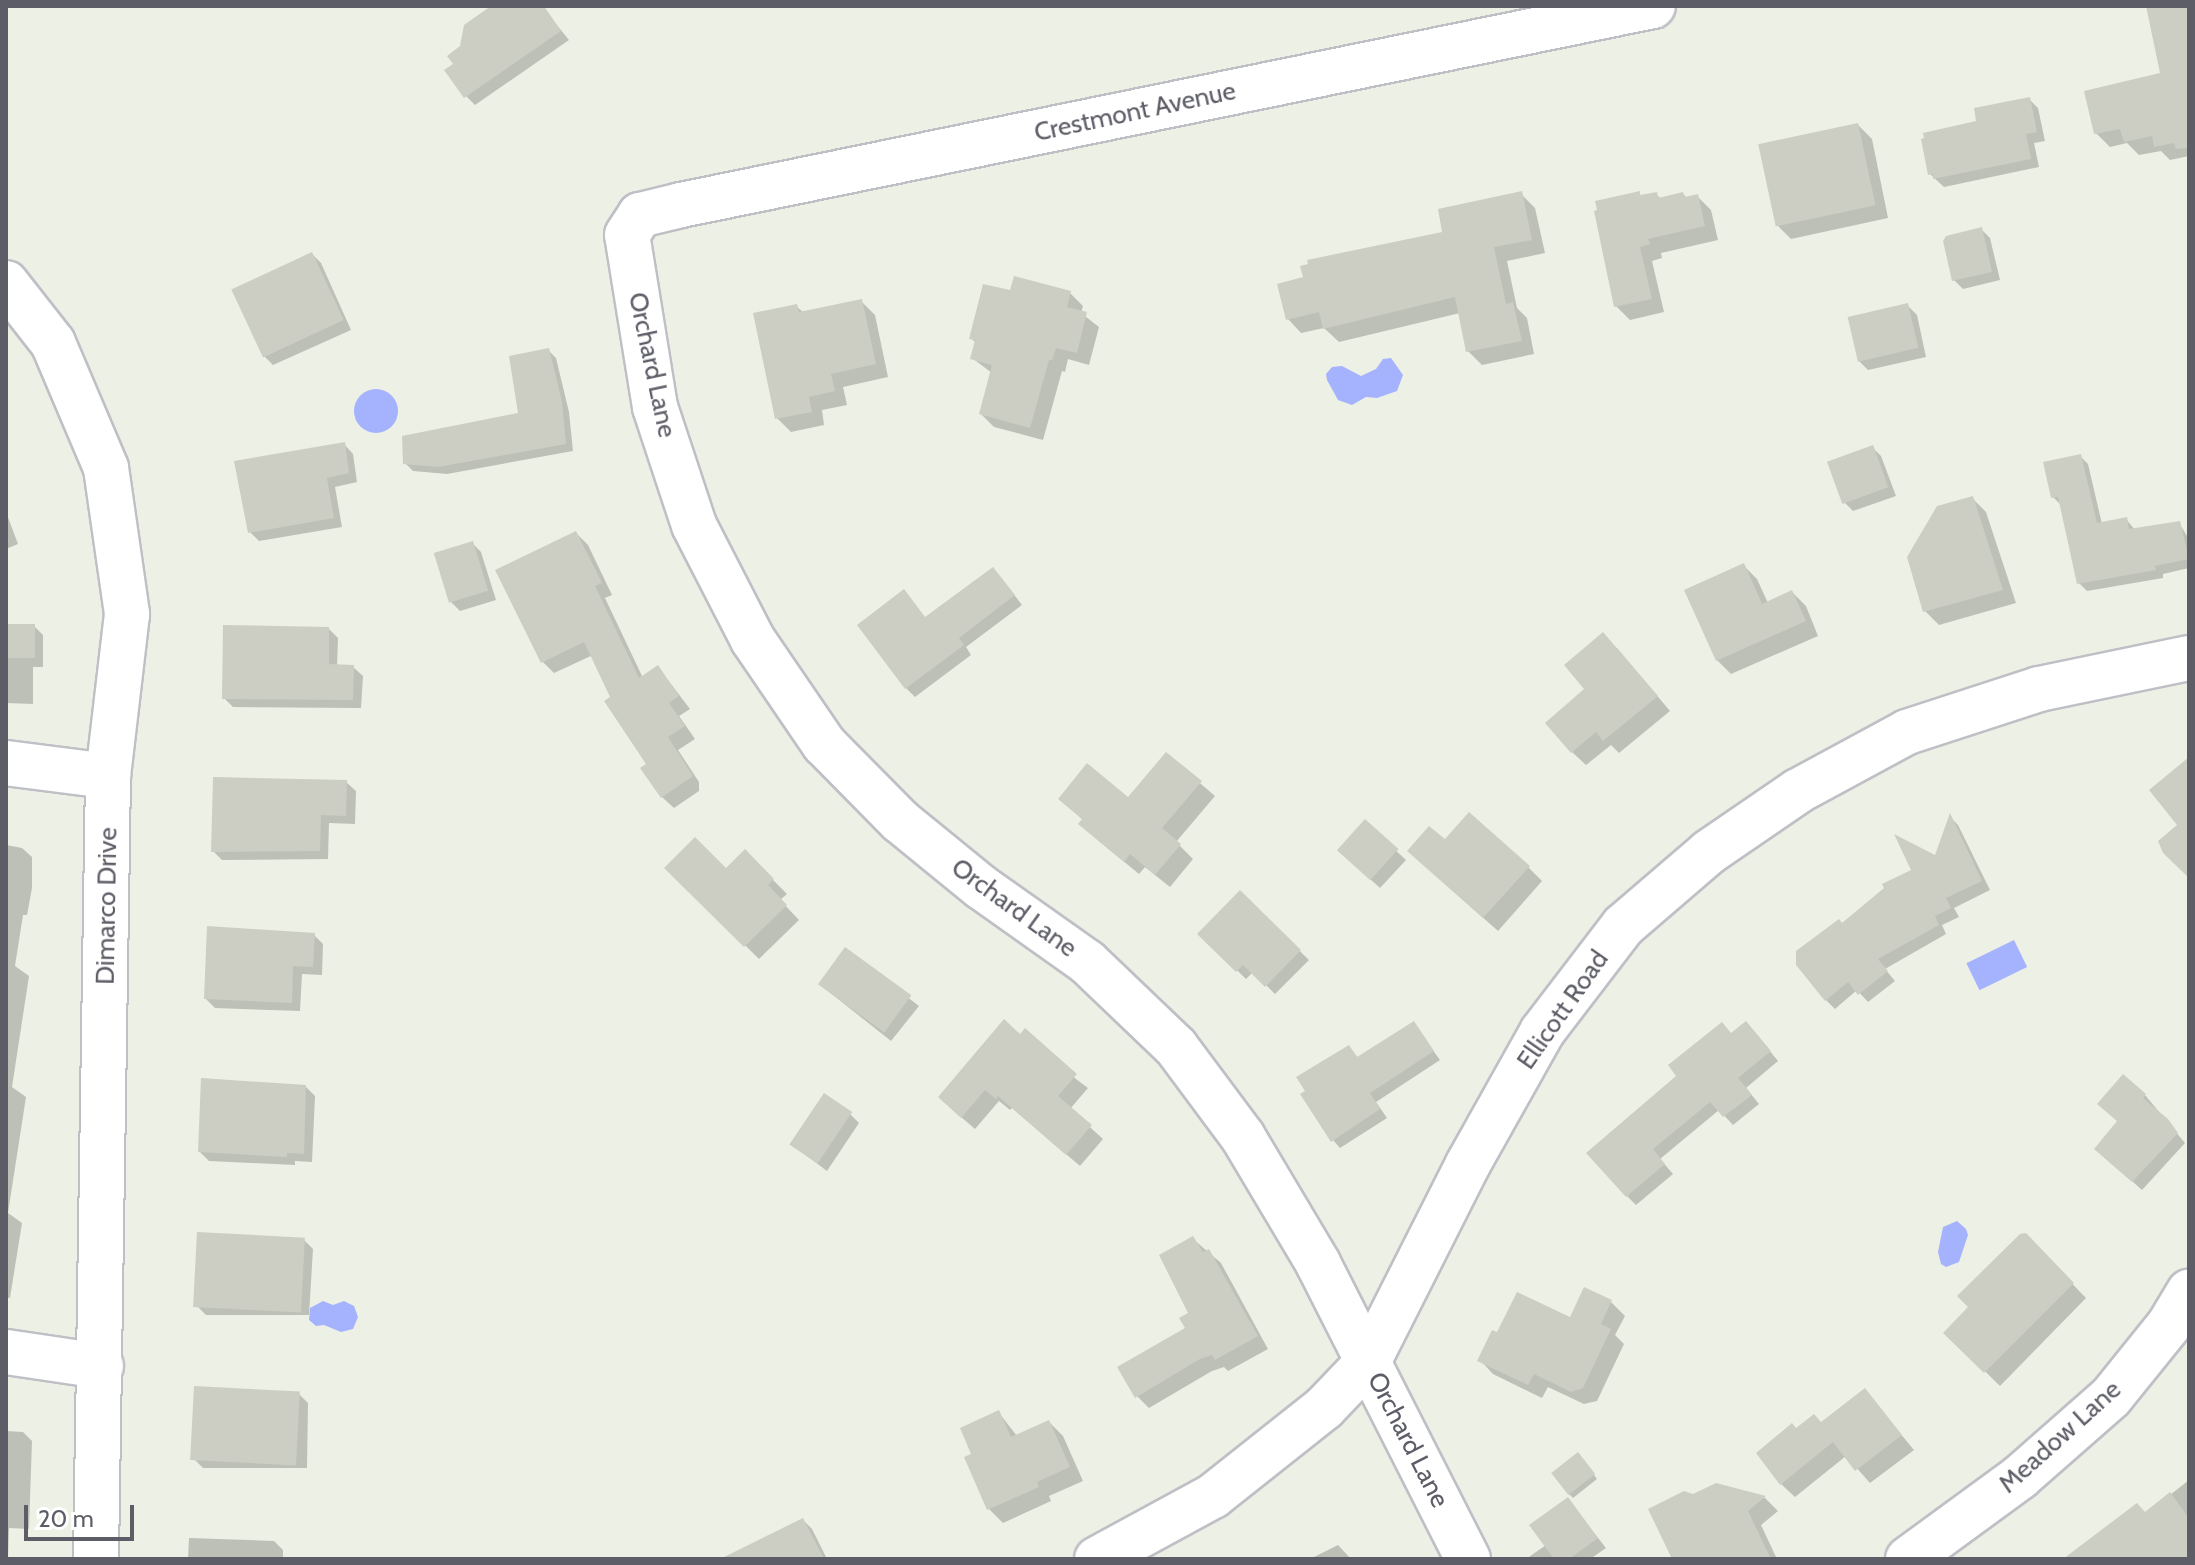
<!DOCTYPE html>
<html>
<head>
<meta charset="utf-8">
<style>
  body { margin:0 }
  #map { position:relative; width:2195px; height:1565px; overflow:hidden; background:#edf0e5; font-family:Cabin,sans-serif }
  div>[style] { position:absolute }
  .water>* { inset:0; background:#a5b3ff; transform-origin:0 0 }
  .round { border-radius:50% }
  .shadow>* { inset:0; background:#0003 }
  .building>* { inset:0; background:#cccec3; transform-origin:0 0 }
  .roads { filter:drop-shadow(2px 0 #bfbfc6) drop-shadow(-2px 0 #bfbfc6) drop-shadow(0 2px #bfbfc6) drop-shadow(0 -2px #bfbfc6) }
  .minor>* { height:44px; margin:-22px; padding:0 22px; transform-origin:22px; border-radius:22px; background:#fff }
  span { translate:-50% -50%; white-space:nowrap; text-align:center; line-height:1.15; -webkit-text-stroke:6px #fff; paint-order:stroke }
  .street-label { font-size:26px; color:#5c5d66 }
  .frame { position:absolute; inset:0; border:8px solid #5c5d66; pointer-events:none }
  .scale { position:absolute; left:24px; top:1505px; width:110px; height:36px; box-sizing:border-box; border:4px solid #5c5d66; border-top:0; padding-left:10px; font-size:24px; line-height:28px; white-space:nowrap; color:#5c5d66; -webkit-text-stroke:6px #fff; paint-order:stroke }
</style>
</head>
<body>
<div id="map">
  <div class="water">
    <i style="clip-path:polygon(1391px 358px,1403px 375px,1397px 391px,1377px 398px,1366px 397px,1352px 405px,1338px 400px,1327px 380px,1326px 374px,1332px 367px,1342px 366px,1361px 376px,1376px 369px,1383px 359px)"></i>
    <i class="round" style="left:354px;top:389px;width:44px;height:44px"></i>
    <i style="left:2014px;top:940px;width:30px;height:53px;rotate:64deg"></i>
    <i style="clip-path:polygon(1957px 1221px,1966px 1229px,1968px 1235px,1959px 1262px,1946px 1267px,1941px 1264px,1938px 1252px,1943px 1227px)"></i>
    <i style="clip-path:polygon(323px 1301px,333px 1305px,344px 1301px,354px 1306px,358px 1317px,353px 1329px,341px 1332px,324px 1325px,316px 1326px,309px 1320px,310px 1308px)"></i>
  </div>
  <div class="shadow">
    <i style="clip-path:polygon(501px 6px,543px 8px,569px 40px,475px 105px,466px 96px,456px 64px)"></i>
    <i style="clip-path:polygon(2155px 6px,2189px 6px,2189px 156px,2170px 160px,2161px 151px,2139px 155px,2127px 143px,2110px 147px,2096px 133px,2162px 75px)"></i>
    <i style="clip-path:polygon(2029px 99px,2038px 108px,2045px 141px,2034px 143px,2039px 167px,1944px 187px,1930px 174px,1979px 123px)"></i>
    <i style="clip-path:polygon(1858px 125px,1872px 139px,1888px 218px,1791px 239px,1777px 225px)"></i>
    <i style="clip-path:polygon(1521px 194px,1535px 208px,1545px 253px,1507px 261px,1517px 308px,1527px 318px,1534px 354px,1482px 365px,1468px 351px,1460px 313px,1339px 342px,1324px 328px,1301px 333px,1288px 319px)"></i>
    <i style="clip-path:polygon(1639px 194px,1642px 196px,1656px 194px,1661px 199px,1683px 194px,1687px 198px,1697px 196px,1711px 210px,1718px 240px,1661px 253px,1662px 258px,1652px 261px,1664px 312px,1630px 320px,1616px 306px)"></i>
    <i style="clip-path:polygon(1981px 229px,1990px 238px,2000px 280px,1963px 289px,1954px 280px)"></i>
    <i style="clip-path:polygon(312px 254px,321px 263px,351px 330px,273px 365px,264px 356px)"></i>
    <i style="clip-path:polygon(1012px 293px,1070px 293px,1083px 306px,1081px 313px,1099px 327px,1089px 365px,1068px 359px,1065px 372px,1062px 371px,1043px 440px,994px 427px,981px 414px,992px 373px,972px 358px,976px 343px,971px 338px)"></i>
    <i style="clip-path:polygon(861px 301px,875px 315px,888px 377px,843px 387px,847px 405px,822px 410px,824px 425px,791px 432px,777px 418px,796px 306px,804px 313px)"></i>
    <i style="clip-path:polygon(1907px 305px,1917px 315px,1926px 357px,1868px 370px,1859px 361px)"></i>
    <i style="clip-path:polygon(548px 350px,556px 358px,569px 412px,573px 451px,447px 474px,413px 471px,405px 463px,521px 415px)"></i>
    <i style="clip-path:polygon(344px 444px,353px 454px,357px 482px,335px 487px,342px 527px,259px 541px,250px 532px)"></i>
    <i style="clip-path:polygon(1872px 447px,1881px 456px,1896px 496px,1853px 511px,1844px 502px)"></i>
    <i style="clip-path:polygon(2080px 456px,2088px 464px,2102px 524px,2126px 519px,2135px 530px,2179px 523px,2189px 539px,2189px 568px,2163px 574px,2163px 578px,2087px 591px,2079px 583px,2061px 505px,2053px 497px)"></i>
    <i style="clip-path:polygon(1972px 498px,1986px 512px,2016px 603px,1939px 625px,1925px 611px)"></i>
    <i style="clip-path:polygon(6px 512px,18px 544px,6px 549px)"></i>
    <i style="clip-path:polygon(576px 533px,588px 545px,612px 595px,605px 598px,643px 678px,658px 667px,690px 709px,679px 716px,695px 739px,678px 750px,699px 782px,699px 791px,674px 808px,662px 797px,593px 655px,554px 673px,542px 661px)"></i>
    <i style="clip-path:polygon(472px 543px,481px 552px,496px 600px,460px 611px,451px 602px)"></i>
    <i style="clip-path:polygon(1743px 565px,1757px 579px,1768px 603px,1792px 592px,1806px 606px,1818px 636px,1731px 674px,1717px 660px)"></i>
    <i style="clip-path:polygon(1001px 578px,1022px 605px,966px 647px,971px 655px,915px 697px,906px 688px,904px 592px,926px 619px)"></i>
    <i style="clip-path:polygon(6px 625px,34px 626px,43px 635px,43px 667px,33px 667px,33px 704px,6px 703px)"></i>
    <i style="clip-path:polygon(329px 629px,338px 638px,337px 666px,353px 667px,363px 676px,361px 708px,233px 707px,224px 698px)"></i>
    <i style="clip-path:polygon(1617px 648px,1670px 711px,1619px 753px,1611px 745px,1586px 765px,1572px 752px,1587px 689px)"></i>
    <i style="clip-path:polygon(1167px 755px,1215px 796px,1176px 842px,1193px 859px,1170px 887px,1145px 867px,1139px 874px,1094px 837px,1083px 820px,1060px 799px,1129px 800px)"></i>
    <i style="clip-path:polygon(346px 782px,356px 791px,355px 824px,329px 823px,328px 859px,222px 860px,213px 851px)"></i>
    <i style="clip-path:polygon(1950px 817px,1958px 825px,1990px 890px,1954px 908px,1959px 917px,1942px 925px,1946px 934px,1885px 969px,1895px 981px,1868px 1002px,1857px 990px,1835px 1009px,1826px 1000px,1842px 925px,1936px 858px)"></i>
    <i style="clip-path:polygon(1365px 822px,1406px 860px,1380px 888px,1348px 859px)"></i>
    <i style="clip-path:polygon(1445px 842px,1528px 867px,1542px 881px,1498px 931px,1424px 865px)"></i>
    <i style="clip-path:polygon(6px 845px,22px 848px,32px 857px,32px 888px,27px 915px,23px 915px,15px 966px,29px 976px,12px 1087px,26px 1097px,8px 1213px,22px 1223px,10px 1298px,6px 1297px)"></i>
    <i style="clip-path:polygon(745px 852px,787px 894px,780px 900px,799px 920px,759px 959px,667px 868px,726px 871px)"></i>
    <i style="clip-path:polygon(1240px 893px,1309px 960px,1275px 994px,1253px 972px,1246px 979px,1200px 934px)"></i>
    <i style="clip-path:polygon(314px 935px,323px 944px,322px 975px,302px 974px,300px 1011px,215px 1008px,206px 999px)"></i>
    <i style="clip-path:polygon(846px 950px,919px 1006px,891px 1041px,828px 991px)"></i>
    <i style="clip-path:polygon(1413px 1023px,1440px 1060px,1376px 1102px,1387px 1118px,1340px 1148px,1333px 1140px,1349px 1047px,1359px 1059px)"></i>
    <i style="clip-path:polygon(1755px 1033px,1778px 1061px,1746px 1088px,1759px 1104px,1733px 1125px,1719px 1110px,1660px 1159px,1673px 1174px,1636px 1205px,1627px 1196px,1679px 1076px,1732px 1035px)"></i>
    <i style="clip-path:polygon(1020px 1037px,1088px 1088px,1070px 1109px,1103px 1139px,1080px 1166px,1012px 1108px,1010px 1110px,999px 1101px,975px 1129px,953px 1110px)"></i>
    <i style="clip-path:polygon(306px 1087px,315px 1096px,312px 1162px,295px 1161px,295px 1165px,209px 1161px,200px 1152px)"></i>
    <i style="clip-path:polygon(2145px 1095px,2185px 1143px,2142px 1190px,2106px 1158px,2120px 1122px)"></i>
    <i style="clip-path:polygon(850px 1114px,859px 1123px,827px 1171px,791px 1144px)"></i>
    <i style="clip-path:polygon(199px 1234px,304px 1240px,313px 1249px,309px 1315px,206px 1315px,197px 1306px)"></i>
    <i style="clip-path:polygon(2025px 1235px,2086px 1298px,2000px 1386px,1946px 1333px,1971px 1307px)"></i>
    <i style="clip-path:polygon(1193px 1239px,1221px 1263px,1268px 1349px,1228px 1371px,1224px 1367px,1212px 1371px,1149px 1408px,1137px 1396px,1187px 1329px)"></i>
    <i style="clip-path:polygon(1611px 1302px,1625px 1316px,1615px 1335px,1624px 1344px,1597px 1401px,1584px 1404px,1548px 1387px,1542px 1398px,1493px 1374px,1480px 1360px,1498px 1335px,1570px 1320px)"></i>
    <i style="clip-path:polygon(1865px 1391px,1914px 1450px,1870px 1483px,1846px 1456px,1795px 1497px,1781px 1484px,1797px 1430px,1821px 1424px)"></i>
    <i style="clip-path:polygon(299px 1394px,308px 1403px,307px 1468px,203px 1468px,194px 1459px)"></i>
    <i style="clip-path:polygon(999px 1413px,1017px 1436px,1049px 1422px,1063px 1436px,1083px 1481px,1049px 1496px,1051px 1501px,1003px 1523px,989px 1509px,974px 1455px)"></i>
    <i style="clip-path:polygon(6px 1431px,23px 1432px,32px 1441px,29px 1529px,9px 1528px,8px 1559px)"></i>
    <i style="clip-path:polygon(1582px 1459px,1597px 1479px,1573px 1498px,1569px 1494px)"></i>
    <i style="clip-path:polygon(2189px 1480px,2189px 1559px,2079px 1559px,2146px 1514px)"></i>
    <i style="clip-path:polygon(1716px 1486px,1765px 1498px,1778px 1511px,1761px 1525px,1777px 1559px,1674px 1559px,1693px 1497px)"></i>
    <i style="clip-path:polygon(1568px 1500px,1606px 1548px,1590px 1559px,1526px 1559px,1546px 1545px)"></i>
    <i style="clip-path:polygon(803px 1520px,812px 1529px,827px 1559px,752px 1559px)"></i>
    <i style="clip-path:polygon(189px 1538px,274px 1541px,283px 1550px,283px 1559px,188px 1559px)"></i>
    <i style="clip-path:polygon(1338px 1545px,1351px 1559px,1310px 1559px)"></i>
  </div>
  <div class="building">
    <i style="clip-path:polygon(491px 6px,544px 6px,561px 31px,464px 98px,444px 70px,453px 64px,447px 56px,460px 46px,464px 25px)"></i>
    <i style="clip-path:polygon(2146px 6px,2189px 6px,2189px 148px,2176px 149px,2174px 143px,2154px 147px,2152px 136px,2124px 142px,2120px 129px,2094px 134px,2084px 91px,2160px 73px)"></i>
    <i style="clip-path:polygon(2030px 97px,2037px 132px,2026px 134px,2031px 159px,1933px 179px,1933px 174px,1928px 175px,1921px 139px,1924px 138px,1923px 133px,1976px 121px,1974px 108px)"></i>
    <i style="left:1858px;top:123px;width:84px;height:102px;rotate:78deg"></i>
    <i style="clip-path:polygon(1522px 191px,1532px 240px,1494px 247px,1506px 304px,1513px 302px,1522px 341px,1466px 352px,1455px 297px,1323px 329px,1319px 312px,1286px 320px,1277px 284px,1303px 277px,1300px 266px,1308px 264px,1307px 260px,1442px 232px,1438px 209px)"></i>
    <i style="clip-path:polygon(1640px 191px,1640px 195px,1657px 192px,1658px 198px,1683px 192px,1685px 197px,1698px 194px,1705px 226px,1648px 239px,1650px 244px,1640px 247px,1652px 299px,1614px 307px,1594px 211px,1597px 210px,1595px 201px)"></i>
    <i style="clip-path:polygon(1982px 227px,1992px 272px,1952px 281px,1943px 241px,1946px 236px)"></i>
    <i style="left:312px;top:252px;width:75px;height:89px;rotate:65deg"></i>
    <i style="clip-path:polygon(1014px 276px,1071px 291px,1067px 307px,1087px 312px,1077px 353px,1056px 348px,1052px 360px,1049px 360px,1030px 428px,979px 414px,992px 365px,970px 359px,975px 340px,969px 339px,983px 284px,1010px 290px)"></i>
    <i style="clip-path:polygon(862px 299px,876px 364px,831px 374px,835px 391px,809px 397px,812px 412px,775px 419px,753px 313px,797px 304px,799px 312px)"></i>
    <i style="left:1908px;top:303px;width:46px;height:62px;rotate:77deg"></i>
    <i style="clip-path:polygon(549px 348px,562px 402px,566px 444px,438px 467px,403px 464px,402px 436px,518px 413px,509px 356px)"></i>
    <i style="clip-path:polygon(345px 442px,349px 473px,327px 478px,334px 518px,248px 533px,234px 461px)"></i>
    <i style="left:1873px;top:445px;width:45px;height:49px;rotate:70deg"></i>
    <i style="clip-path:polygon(2081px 454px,2097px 523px,2127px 517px,2129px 529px,2180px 521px,2189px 559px,2155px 566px,2156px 570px,2077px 584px,2058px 497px,2051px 498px,2043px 462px)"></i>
    <i style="clip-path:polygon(1973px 496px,2003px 590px,1923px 612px,1907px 557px,1937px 506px)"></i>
    <i style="clip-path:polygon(576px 531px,602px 583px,595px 586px,639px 678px,658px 665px,679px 696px,669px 703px,685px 726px,668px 737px,693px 776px,661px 798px,640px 768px,646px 764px,604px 701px,610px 697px,584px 642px,541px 663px,495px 570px)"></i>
    <i style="left:473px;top:541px;width:52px;height:41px;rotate:73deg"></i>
    <i style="clip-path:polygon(1744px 563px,1762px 604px,1792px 590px,1806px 621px,1716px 661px,1684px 590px)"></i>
    <i style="clip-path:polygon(993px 567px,1015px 595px,959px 638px,964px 645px,905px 689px,857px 625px,904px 589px,925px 617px)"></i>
    <i style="left:6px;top:624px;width:29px;height:34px"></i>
    <i style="clip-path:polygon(223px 625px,329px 627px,329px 664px,354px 665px,353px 700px,222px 699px)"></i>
    <i style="clip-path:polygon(1603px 632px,1658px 696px,1603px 741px,1596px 732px,1571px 753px,1545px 723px,1584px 689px,1564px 665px)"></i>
    <i style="clip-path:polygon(1166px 752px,1202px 781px,1162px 828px,1181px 844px,1155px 875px,1130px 854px,1124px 862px,1078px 824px,1082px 819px,1058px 799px,1087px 763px,1128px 797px)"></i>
    <i style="clip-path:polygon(2189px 757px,2189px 878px,2163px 853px,2158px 841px,2177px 825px,2149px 790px)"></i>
    <i style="clip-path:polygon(213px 777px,347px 780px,346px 816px,321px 815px,320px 851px,211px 852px)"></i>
    <i style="clip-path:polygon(1469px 812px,1530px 866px,1483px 918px,1407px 851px,1429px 826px,1445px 839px)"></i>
    <i style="clip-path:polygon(1950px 813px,1982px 881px,1946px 898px,1951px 908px,1935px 916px,1939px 925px,1878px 959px,1888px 971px,1858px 995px,1848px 982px,1825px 1001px,1796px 965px,1796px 951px,1839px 919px,1842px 923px,1884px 888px,1882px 884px,1911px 870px,1894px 834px,1935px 855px)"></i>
    <i style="left:1365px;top:819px;width:45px;height:42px;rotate:42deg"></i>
    <i style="clip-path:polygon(695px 837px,726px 868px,745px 849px,774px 879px,768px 885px,787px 905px,744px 947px,664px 868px)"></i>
    <i style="clip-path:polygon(1240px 890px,1301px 950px,1265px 987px,1243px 965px,1236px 972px,1197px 934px)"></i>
    <i style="clip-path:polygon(207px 926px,315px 933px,313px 967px,293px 966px,292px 1003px,204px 999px)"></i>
    <i style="left:845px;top:947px;width:82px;height:46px;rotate:36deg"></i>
    <i style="clip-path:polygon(1004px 1019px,1020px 1034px,1025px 1028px,1077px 1074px,1058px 1096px,1092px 1125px,1066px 1155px,998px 1096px,996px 1099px,985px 1090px,961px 1118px,938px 1097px)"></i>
    <i style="clip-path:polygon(1414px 1021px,1434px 1051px,1370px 1093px,1380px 1109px,1331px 1142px,1300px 1094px,1305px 1091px,1296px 1077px,1349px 1045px,1357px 1057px)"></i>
    <i style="clip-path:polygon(1746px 1021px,1771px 1051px,1738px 1078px,1752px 1095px,1723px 1117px,1710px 1102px,1653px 1149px,1665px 1164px,1626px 1197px,1586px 1153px,1676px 1076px,1668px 1065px,1722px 1022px,1731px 1033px)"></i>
    <i style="clip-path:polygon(2123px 1074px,2146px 1094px,2143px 1098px,2168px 1119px,2178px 1133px,2132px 1182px,2094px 1149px,2117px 1121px,2097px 1104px)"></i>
    <i style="clip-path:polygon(201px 1078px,306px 1085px,304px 1154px,287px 1153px,287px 1157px,198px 1152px)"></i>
    <i style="left:824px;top:1093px;width:34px;height:62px;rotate:34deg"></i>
    <i style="left:197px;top:1232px;width:108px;height:75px;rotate:3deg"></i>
    <i style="clip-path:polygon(2026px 1233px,2074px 1283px,1984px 1373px,1943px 1333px,1968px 1307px,1957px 1296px,2020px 1234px)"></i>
    <i style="clip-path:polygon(1193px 1236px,1203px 1252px,1209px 1249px,1258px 1336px,1215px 1360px,1212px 1355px,1200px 1359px,1135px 1398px,1117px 1367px,1185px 1328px,1179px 1318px,1188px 1313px,1159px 1255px)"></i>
    <i style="clip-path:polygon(1584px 1287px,1612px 1300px,1601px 1324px,1611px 1329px,1583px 1388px,1571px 1392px,1534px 1374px,1528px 1385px,1477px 1361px,1492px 1330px,1497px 1332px,1517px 1292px,1570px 1317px)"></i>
    <i style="left:194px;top:1386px;width:106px;height:74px;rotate:3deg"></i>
    <i style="clip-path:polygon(1865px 1388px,1902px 1435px,1855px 1471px,1833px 1442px,1780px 1485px,1756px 1453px,1792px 1423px,1796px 1428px,1814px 1414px,1821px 1422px)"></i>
    <i style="clip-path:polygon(999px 1410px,1011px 1437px,1049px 1420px,1070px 1467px,1037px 1482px,1039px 1487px,987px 1510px,964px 1457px,971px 1454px,960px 1428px)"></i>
    <i style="left:1578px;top:1452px;width:28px;height:34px;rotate:52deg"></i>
    <i style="clip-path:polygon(1716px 1483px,1766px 1496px,1748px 1511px,1771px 1559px,1672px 1559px,1648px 1509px,1684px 1491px,1693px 1494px)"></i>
    <i style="clip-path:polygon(2170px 1492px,2189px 1518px,2189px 1559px,2063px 1559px,2137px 1503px,2145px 1512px)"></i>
    <i style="clip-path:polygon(1568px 1497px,1598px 1538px,1569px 1559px,1554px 1559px,1529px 1525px)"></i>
    <i style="clip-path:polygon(803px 1518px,824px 1559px,720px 1559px)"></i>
  </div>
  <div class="roads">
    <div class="minor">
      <i style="left:6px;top:283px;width:76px;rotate:51.9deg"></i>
      <i style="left:53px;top:343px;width:136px;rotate:67deg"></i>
      <i style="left:106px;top:468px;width:148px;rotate:81.8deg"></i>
      <i style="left:127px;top:614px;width:163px;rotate:96.7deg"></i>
      <i style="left:108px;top:776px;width:783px;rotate:90.88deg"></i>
      <i style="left:6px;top:763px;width:103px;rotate:7.3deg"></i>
      <i style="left:6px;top:1352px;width:96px;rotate:8.4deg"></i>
      <i style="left:1097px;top:1559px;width:132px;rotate:-28.5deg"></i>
      <i style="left:1213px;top:1496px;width:142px;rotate:-38.4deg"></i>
      <i style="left:1324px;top:1408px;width:64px;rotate:-46.3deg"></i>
      <i style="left:1368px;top:1362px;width:222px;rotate:-63.2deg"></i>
      <i style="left:1468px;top:1164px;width:151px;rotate:-60.7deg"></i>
      <i style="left:1542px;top:1032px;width:133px;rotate:-52.6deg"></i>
      <i style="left:1623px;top:926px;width:113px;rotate:-40.7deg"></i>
      <i style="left:1709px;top:852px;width:108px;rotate:-34.4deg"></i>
      <i style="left:1798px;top:791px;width:124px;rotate:-28.4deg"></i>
      <i style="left:1907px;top:732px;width:139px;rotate:-18deg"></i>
      <i style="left:2039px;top:689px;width:153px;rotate:-11.7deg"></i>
      <i style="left:1468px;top:1559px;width:332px;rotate:-116.9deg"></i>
      <i style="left:1318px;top:1263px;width:147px;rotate:-120.8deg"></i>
      <i style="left:1243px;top:1137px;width:112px;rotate:-126.7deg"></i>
      <i style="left:1176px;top:1047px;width:123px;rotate:-136.3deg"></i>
      <i style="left:1087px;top:962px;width:130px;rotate:-144.7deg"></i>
      <i style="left:981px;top:887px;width:104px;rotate:-140.8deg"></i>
      <i style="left:900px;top:821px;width:108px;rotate:-134.6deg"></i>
      <i style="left:824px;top:744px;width:126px;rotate:-124.3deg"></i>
      <i style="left:753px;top:640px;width:129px;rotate:-117.2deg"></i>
      <i style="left:694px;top:525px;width:124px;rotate:-108.3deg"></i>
      <i style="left:655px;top:407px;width:174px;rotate:-99.2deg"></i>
      <i style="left:627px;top:235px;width:24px;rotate:-57deg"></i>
      <i style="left:640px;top:215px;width:42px;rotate:-13.7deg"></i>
      <i style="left:681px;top:205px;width:992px;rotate:-11.57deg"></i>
      <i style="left:1908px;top:1559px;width:139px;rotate:-36.2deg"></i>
      <i style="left:2020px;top:1477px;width:121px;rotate:-41.3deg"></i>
      <i style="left:2111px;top:1397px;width:92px;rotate:-51.1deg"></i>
      <i style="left:2169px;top:1325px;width:39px;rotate:-59deg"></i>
    </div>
  </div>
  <div class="street-label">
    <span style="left:1135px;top:112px;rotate:-12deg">Crestmont Avenue</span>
    <span style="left:652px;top:365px;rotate:78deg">Orchard Lane</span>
    <span style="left:107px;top:906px;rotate:-89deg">Dimarco Drive</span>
    <span style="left:1014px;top:908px;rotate:36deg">Orchard Lane</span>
    <span style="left:1563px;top:1010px;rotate:-55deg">Ellicott Road</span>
    <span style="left:2060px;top:1437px;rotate:-42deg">Meadow Lane</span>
    <span style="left:1408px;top:1440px;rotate:63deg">Orchard Lane</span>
  </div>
  <div class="frame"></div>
  <div class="scale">20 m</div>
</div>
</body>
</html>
